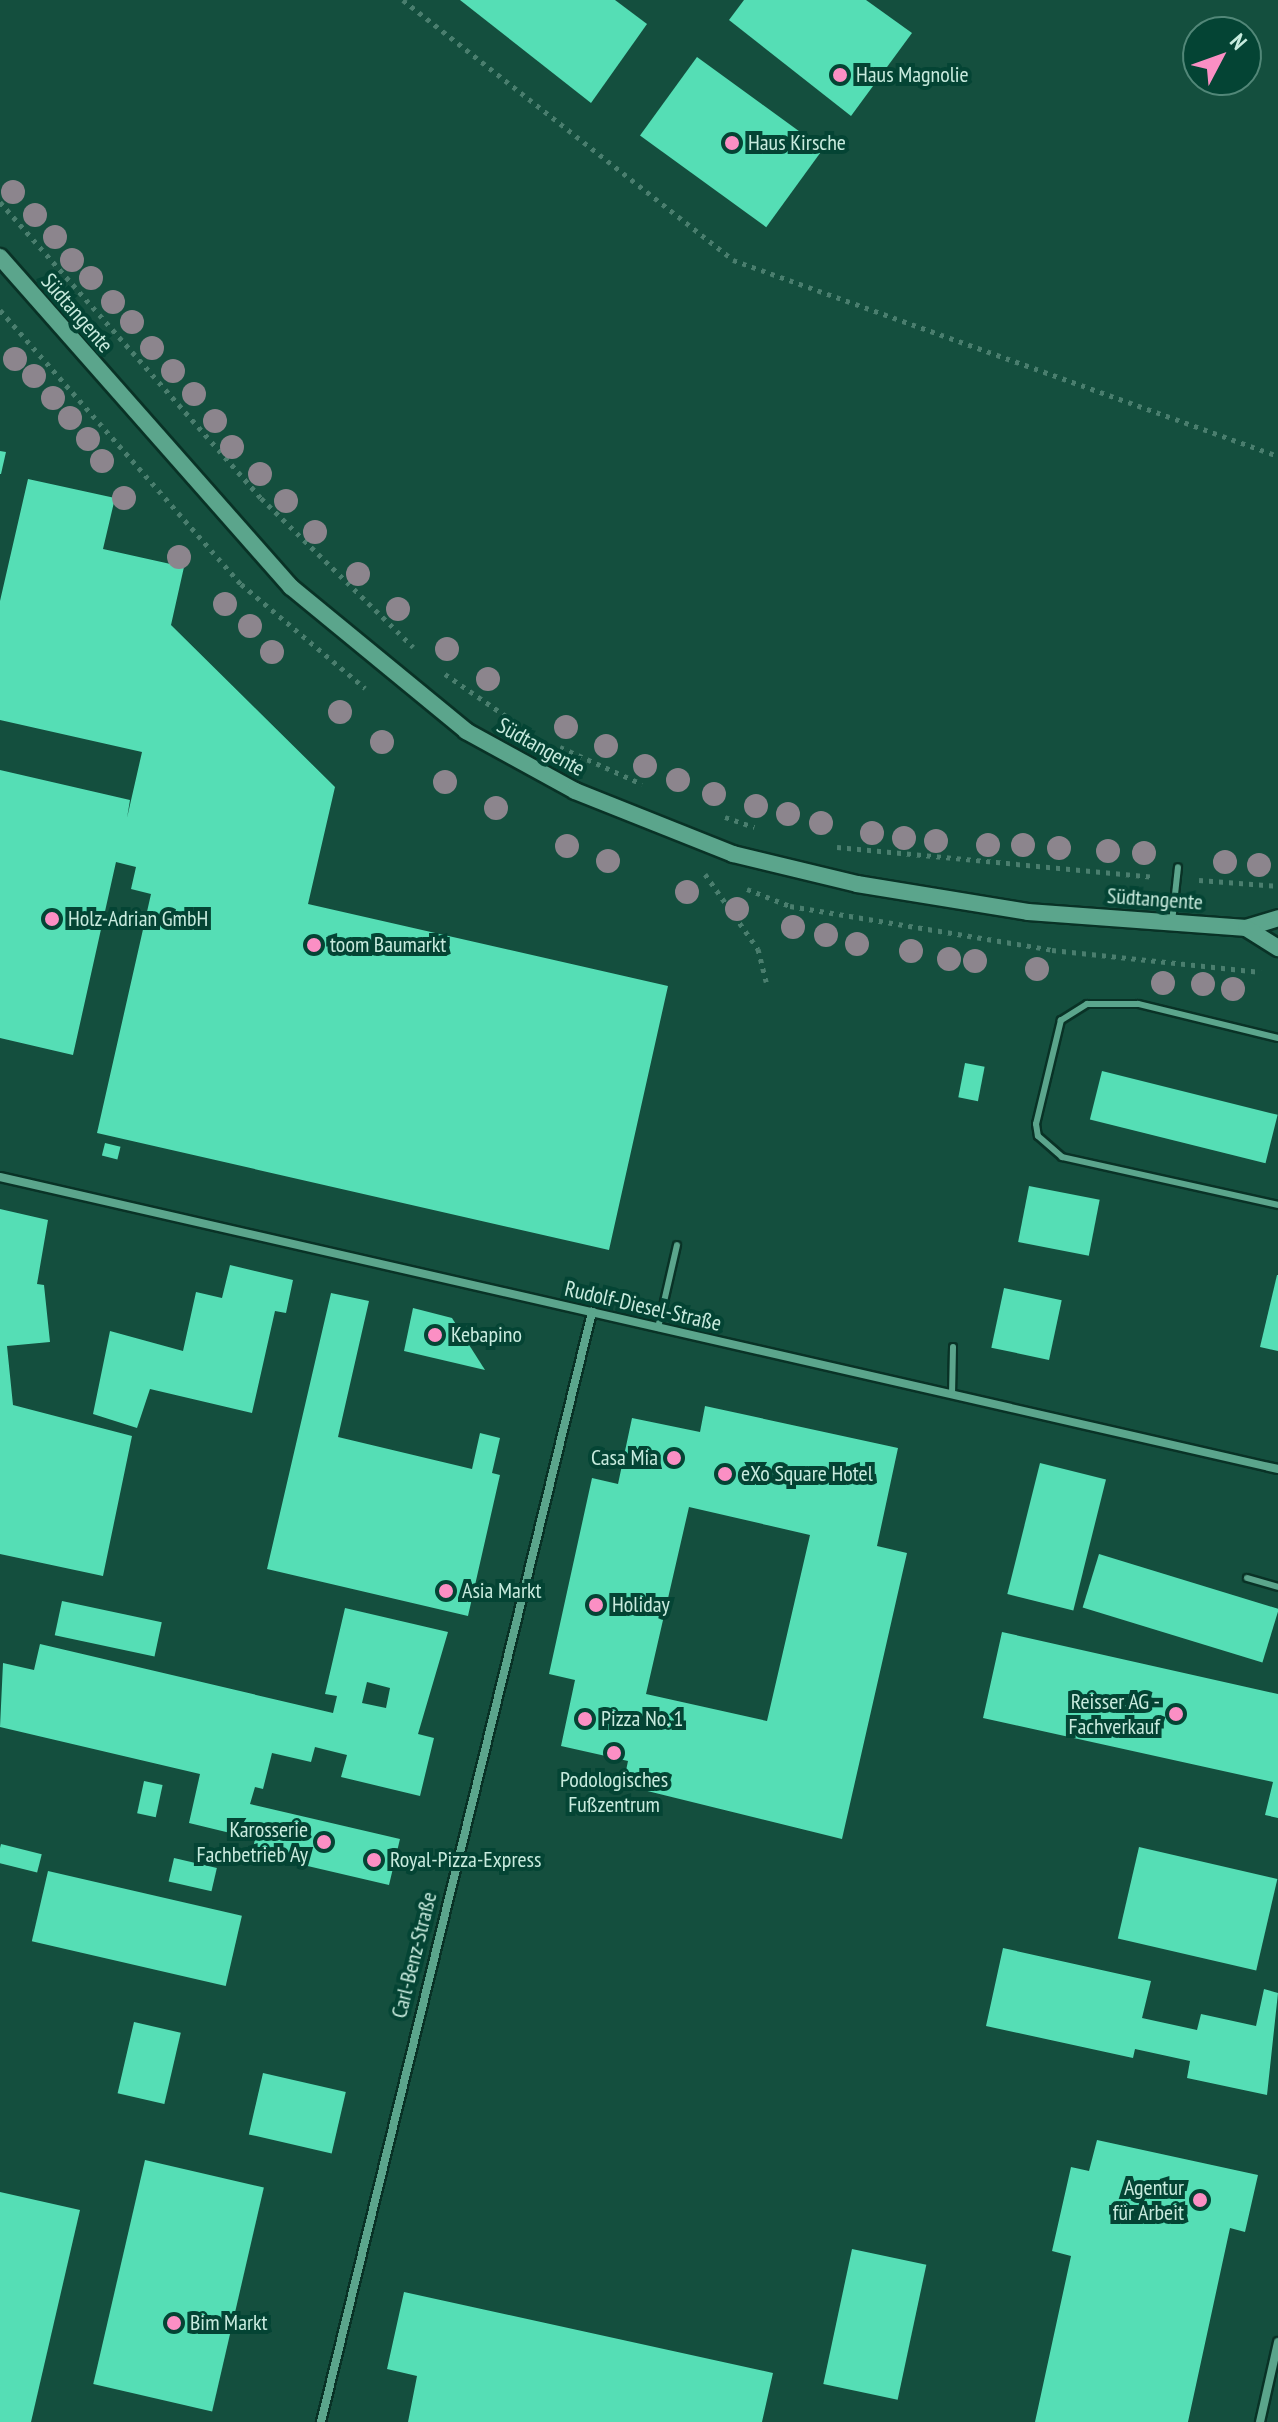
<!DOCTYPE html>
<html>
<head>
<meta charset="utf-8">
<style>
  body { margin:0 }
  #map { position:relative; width:1278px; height:2422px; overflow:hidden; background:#144f3e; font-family:"PT Sans Narrow",sans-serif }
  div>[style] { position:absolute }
  .building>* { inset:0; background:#55deb5; transform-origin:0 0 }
  .path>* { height:5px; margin-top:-2.5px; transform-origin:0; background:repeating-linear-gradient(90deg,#4a7e6e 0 4px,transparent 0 10px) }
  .roads { filter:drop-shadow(2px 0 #093226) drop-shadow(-2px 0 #093226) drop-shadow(0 2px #093226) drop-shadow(0 -2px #093226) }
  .service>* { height:6px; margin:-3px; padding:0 3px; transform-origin:3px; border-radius:3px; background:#5ba58c }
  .minor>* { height:8px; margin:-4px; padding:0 4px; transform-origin:4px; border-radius:4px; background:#5ba58c }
  .secondary>* { height:16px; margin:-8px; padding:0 8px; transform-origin:8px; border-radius:8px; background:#5ba58c }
  .trees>* { width:24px; height:24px; margin:-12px; border-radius:50%; background:#8c858d }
  .dots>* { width:22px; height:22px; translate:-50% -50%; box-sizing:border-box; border:4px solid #044434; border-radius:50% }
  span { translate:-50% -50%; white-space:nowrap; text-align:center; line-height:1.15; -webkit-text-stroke:8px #044434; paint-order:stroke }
  .poi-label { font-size:22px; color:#c8ebde }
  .left { translate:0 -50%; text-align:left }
  .right { translate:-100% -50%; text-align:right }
  .street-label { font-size:22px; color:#c8ebde }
  .north { position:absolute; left:1182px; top:16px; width:80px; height:80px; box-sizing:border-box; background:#044434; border:2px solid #528778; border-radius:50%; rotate:49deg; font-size:22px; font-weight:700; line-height:32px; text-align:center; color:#c8ebde }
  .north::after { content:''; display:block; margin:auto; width:28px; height:36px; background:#fb8fc4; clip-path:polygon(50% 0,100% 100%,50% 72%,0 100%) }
</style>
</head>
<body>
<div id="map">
  <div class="building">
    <i style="clip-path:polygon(460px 0,615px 0,647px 24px,591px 103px)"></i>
    <i style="clip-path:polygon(744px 0,866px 0,912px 33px,851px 116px,729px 20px)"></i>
    <i style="left:697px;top:57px;width:156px;height:97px;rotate:36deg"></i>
    <i style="clip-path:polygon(0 451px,6px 452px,1px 474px,0 474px)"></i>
    <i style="clip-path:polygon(28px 479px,115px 498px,103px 549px,184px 567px,171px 625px,335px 787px,308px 904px,668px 986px,609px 1250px,97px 1133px,151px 894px,131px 889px,136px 867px,116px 862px,73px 1055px,0 1038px,0 770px,130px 800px,127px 818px,142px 752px,0 720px,0 601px)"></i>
    <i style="left:965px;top:1063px;width:20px;height:35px;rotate:11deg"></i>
    <i style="left:1102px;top:1071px;width:181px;height:50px;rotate:14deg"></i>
    <i style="left:105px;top:1143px;width:16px;height:13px;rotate:14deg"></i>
    <i style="left:1029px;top:1186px;width:72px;height:57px;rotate:11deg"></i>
    <i style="clip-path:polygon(0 1209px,48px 1220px,37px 1284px,44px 1285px,50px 1342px,7px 1346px,13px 1405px,132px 1436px,103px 1576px,0 1554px)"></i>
    <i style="clip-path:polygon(230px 1265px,293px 1280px,286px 1313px,275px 1311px,252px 1413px,150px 1389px,137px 1428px,93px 1414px,110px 1331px,183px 1351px,196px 1292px,222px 1298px)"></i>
    <i style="clip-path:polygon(1277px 1275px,1278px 1275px,1278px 1351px,1260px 1347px)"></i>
    <i style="left:1004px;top:1288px;width:59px;height:61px;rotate:12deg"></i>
    <i style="clip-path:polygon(331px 1293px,369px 1301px,338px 1437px,472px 1469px,480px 1433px,500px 1438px,492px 1473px,500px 1475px,468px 1616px,267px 1569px)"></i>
    <i style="clip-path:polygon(413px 1308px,452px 1318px,485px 1370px,404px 1351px)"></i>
    <i style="clip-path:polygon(evenodd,705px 1406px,898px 1448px,877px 1546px,907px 1553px,842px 1839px,623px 1785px,628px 1761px,561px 1746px,575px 1680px,549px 1674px,592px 1478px,618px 1484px,632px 1418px,700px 1432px,705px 1406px,689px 1507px,810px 1535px,767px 1721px,646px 1694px,689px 1507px)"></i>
    <i style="left:1040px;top:1463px;width:68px;height:135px;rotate:14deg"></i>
    <i style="left:1099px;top:1554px;width:188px;height:56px;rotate:17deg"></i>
    <i style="left:62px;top:1601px;width:102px;height:35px;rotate:12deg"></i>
    <i style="clip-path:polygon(evenodd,345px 1608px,448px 1632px,418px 1734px,434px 1738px,420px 1796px,341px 1777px,347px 1755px,315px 1747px,311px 1762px,272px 1753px,263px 1789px,255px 1787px,250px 1804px,400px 1839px,389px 1885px,252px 1853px,255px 1839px,189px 1823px,200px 1774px,0 1727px,3px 1663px,34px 1670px,40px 1644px,333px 1713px,337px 1696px,325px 1694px,345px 1608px,367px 1682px,390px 1688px,386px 1708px,362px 1703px,367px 1682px)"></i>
    <i style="clip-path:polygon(1002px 1632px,1278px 1694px,1278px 1818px,1265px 1815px,1273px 1782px,983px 1718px)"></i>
    <i style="left:144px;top:1781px;width:19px;height:33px;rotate:12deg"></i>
    <i style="left:1px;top:1844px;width:42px;height:19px;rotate:14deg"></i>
    <i style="left:1139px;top:1847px;width:142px;height:94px;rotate:13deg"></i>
    <i style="left:174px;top:1858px;width:44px;height:24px;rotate:13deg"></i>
    <i style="left:48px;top:1871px;width:199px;height:72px;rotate:13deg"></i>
    <i style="clip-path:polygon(1003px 1948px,1151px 1981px,1142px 2018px,1197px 2030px,1201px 2014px,1256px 2026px,1264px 1989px,1278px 1993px,1267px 2095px,1187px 2078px,1190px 2061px,1135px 2049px,1133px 2058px,986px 2026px)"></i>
    <i style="left:134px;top:2022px;width:48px;height:73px;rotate:13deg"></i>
    <i style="left:263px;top:2073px;width:85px;height:63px;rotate:13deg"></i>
    <i style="clip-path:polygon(1097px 2140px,1258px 2175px,1245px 2232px,1230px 2228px,1188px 2422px,1035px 2422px,1071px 2256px,1052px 2251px,1071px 2167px,1089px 2171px)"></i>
    <i style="left:145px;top:2160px;width:122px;height:230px;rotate:13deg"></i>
    <i style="clip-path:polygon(0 2192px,80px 2210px,31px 2422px,0 2422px)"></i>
    <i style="left:852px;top:2249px;width:76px;height:138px;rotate:12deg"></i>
    <i style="clip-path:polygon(404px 2292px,773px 2373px,762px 2422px,408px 2422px,417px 2376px,387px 2369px)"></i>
  </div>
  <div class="path">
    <i style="left:403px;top:0;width:420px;rotate:38.2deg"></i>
    <i style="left:733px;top:260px;width:579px;rotate:19.78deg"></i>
    <i style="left:0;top:202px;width:395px;rotate:48.6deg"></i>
    <i style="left:261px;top:498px;width:213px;rotate:44.4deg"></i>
    <i style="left:0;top:310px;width:365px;rotate:48.7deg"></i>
    <i style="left:241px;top:584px;width:162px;rotate:40deg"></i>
    <i style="left:445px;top:674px;width:86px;rotate:34.6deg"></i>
    <i style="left:560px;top:747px;width:90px;rotate:24.3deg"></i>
    <i style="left:725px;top:817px;width:31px;rotate:19deg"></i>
    <i style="left:837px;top:847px;width:317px;rotate:5.4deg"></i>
    <i style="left:705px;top:874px;width:92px;rotate:54.8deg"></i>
    <i style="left:758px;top:949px;width:34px;rotate:76deg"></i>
    <i style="left:1199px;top:880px;width:79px;rotate:4.3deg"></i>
    <i style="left:747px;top:889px;width:46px;rotate:21.6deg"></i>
    <i style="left:790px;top:906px;width:266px;rotate:9.5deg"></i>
    <i style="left:1052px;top:950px;width:210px;rotate:6deg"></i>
  </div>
  <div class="roads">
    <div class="service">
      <i style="left:1172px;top:922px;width:55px;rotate:-83.8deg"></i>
      <i style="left:1278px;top:1038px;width:144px;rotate:-166.3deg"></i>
      <i style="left:1138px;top:1004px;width:51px;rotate:180deg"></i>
      <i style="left:1087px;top:1004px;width:31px;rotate:148deg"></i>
      <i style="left:1061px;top:1020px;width:107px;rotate:103.5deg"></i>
      <i style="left:1036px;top:1124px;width:12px;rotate:81deg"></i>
      <i style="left:1038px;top:1136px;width:32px;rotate:41deg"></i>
      <i style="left:1062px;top:1157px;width:221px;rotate:12.5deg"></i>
      <i style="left:658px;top:1328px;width:85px;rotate:-77.1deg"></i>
      <i style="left:952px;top:1395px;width:48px;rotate:-88.8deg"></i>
      <i style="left:1247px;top:1578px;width:32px;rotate:16deg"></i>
    </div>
    <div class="minor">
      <i style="left:0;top:1177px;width:1311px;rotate:12.87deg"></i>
      <i style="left:321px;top:2422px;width:1143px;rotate:-76.28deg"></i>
      <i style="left:1260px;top:2422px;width:82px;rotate:-77.3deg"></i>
    </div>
    <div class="secondary">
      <i style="left:0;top:257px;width:440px;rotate:48.6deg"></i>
      <i style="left:291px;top:587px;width:227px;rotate:39.4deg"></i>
      <i style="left:466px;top:731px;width:124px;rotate:28.8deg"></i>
      <i style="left:575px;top:791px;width:170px;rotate:21.7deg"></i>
      <i style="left:733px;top:854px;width:128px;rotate:13.6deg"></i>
      <i style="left:857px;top:884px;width:173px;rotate:9.3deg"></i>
      <i style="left:1028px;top:912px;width:219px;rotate:4.2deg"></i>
      <i style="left:1246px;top:928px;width:34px;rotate:-17deg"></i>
      <i style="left:1246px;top:928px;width:38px;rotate:32deg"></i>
    </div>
  </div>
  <div class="trees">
    <i style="left:13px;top:192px"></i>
    <i style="left:35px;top:215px"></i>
    <i style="left:55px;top:237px"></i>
    <i style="left:72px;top:260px"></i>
    <i style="left:91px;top:278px"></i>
    <i style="left:113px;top:302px"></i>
    <i style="left:132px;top:322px"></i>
    <i style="left:152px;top:348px"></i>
    <i style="left:15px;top:359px"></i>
    <i style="left:173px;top:371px"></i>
    <i style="left:34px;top:376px"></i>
    <i style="left:194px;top:394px"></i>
    <i style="left:53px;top:398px"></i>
    <i style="left:70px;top:418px"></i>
    <i style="left:215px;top:421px"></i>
    <i style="left:88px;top:439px"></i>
    <i style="left:232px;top:447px"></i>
    <i style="left:102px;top:461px"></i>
    <i style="left:260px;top:474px"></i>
    <i style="left:124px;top:498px"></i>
    <i style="left:286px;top:501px"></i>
    <i style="left:315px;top:532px"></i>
    <i style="left:179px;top:557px"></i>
    <i style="left:358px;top:574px"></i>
    <i style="left:225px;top:604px"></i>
    <i style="left:398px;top:609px"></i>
    <i style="left:250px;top:626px"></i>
    <i style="left:447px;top:649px"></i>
    <i style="left:272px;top:652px"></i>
    <i style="left:488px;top:679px"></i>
    <i style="left:340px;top:712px"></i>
    <i style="left:566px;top:727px"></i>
    <i style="left:382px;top:742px"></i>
    <i style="left:606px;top:746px"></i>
    <i style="left:645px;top:766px"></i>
    <i style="left:678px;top:780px"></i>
    <i style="left:445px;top:782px"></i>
    <i style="left:714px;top:794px"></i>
    <i style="left:756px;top:806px"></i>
    <i style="left:496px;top:808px"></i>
    <i style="left:788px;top:814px"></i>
    <i style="left:821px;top:823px"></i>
    <i style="left:872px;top:833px"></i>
    <i style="left:904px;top:838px"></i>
    <i style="left:936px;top:841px"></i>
    <i style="left:988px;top:845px"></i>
    <i style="left:1023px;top:845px"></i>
    <i style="left:567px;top:846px"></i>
    <i style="left:1059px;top:848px"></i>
    <i style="left:1108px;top:851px"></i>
    <i style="left:1144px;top:853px"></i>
    <i style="left:608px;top:861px"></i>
    <i style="left:1225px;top:862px"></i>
    <i style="left:1259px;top:865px"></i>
    <i style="left:687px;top:892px"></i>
    <i style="left:737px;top:909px"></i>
    <i style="left:793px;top:927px"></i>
    <i style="left:826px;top:935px"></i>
    <i style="left:857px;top:944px"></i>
    <i style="left:911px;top:951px"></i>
    <i style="left:949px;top:959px"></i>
    <i style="left:975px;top:961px"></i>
    <i style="left:1037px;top:969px"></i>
    <i style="left:1163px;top:983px"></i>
    <i style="left:1203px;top:984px"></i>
    <i style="left:1233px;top:989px"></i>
  </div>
  <div class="dots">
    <i style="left:840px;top:75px;background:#fb8fc4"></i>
    <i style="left:732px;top:143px;background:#fb8fc4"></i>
    <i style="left:52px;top:919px;background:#fb8fc4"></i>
    <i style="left:314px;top:945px;background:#fb8fc4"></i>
    <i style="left:435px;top:1335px;background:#fb8fc4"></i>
    <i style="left:674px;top:1458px;background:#fb8fc4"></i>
    <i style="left:725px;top:1474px;background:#fb8fc4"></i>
    <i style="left:446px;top:1591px;background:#fb8fc4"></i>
    <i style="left:596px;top:1605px;background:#fb8fc4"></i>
    <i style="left:1176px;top:1714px;background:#fb8fc4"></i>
    <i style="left:585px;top:1719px;background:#fb8fc4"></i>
    <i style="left:614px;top:1753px;background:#fb8fc4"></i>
    <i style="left:324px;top:1842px;background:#fb8fc4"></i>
    <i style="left:374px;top:1860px;background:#fb8fc4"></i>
    <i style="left:1200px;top:2200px;background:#fb8fc4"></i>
    <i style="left:174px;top:2323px;background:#fb8fc4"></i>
  </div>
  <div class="poi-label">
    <span class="left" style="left:856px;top:75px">Haus Magnolie</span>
    <span class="left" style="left:748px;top:143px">Haus Kirsche</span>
    <span class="left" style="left:68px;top:919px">Holz-Adrian GmbH</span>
    <span class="left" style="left:330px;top:945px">toom Baumarkt</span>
    <span class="left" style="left:451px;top:1335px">Kebapino</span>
    <span class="right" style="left:658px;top:1458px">Casa Mia</span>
    <span class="left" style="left:741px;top:1474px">eXo Square Hotel</span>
    <span class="left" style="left:462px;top:1591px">Asia Markt</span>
    <span class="left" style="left:612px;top:1605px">Holiday</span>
    <span class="right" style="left:1160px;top:1714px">Reisser AG -<br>Fachverkauf</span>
    <span class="left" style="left:601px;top:1719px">Pizza No. 1</span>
    <span style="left:614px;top:1792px">Podologisches<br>Fußzentrum</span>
    <span class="right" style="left:308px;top:1842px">Karosserie<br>Fachbetrieb Ay</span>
    <span class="left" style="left:390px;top:1860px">Royal-Pizza-Express</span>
    <span class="right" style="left:1184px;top:2200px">Agentur<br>für Arbeit</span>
    <span class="left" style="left:190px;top:2323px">Bim Markt</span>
  </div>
  <div class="street-label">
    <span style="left:77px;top:313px;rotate:49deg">Südtangente</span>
    <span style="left:541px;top:747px;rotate:29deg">Südtangente</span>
    <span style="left:1155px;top:899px;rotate:4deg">Südtangente</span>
    <span style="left:643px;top:1306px;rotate:13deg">Rudolf-Diesel-Straße</span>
    <span style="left:414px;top:1955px;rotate:-76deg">Carl-Benz-Straße</span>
  </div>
  <div class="north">N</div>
</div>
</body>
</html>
